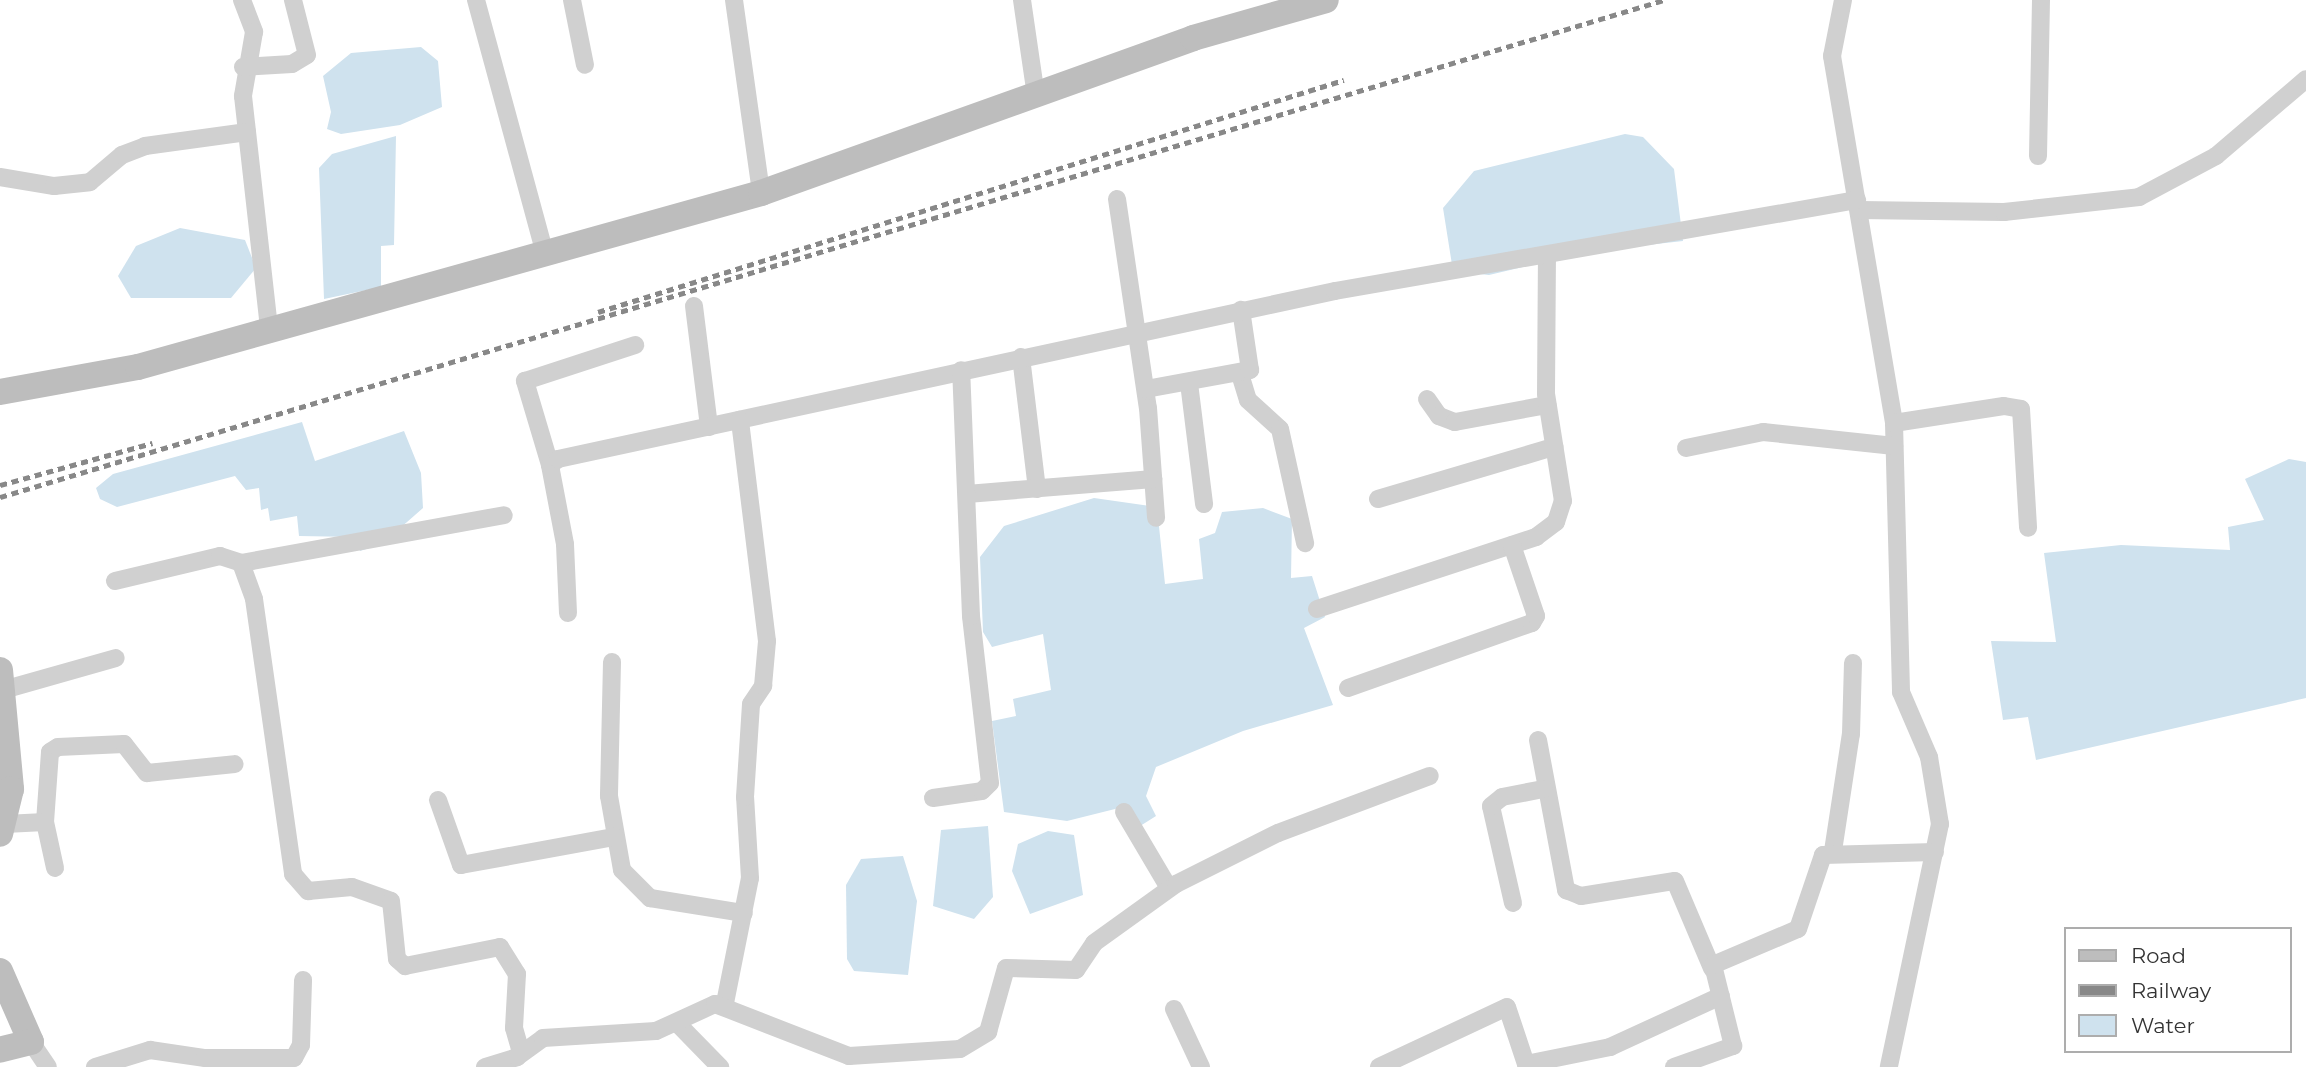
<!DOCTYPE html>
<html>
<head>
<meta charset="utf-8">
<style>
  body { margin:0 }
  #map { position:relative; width:2306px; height:1067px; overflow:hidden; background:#fff; font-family:Montserrat,sans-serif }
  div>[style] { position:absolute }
  .water>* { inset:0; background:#cfe2ee }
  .street>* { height:18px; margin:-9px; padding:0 9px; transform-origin:9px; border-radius:9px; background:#d0d0d0 }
  .secondary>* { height:26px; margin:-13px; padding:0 13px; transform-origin:13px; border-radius:13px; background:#bdbdbd }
  .rail>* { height:4.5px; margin-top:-2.25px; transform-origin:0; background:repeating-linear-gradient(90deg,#888 0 7px,transparent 0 12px) }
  span { translate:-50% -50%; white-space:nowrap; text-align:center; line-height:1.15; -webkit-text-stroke:7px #fff; paint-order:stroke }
  .legend { position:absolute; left:2064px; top:927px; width:228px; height:126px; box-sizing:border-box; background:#fff; border:2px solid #adadad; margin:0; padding:9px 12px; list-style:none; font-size:21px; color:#333 }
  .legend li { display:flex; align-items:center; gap:14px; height:35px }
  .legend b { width:35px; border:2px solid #adadad }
</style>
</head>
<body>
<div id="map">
  <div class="water">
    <i style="clip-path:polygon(421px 47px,438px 61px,442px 107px,400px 125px,341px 134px,327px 129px,331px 112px,323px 76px,351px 53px)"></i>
    <i style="clip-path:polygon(1625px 134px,1643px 137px,1674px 169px,1683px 241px,1585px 252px,1489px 275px,1453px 271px,1443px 208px,1474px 171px)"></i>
    <i style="clip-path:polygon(396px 136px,394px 245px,381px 246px,381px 287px,324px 299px,319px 168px,332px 154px)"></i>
    <i style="clip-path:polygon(180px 228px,245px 240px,256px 268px,231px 298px,131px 298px,118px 276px,136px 246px)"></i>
    <i style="clip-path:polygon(302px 422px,315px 461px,404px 431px,421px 473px,423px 508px,382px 544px,360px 551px,355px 537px,299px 536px,297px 516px,270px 521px,268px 508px,261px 510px,259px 488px,246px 490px,235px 476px,117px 507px,100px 499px,96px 488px,113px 474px)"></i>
    <i style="clip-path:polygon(2289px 459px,2306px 462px,2306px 698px,2036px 760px,2028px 717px,2003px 720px,1991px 641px,2056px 642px,2044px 553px,2121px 545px,2230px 550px,2228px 527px,2264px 520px,2245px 479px)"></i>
    <i style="clip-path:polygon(1094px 498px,1157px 507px,1165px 584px,1203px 579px,1199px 539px,1215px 533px,1222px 512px,1263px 508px,1292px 519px,1291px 578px,1312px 576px,1325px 617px,1304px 628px,1333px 705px,1243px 731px,1156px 767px,1146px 796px,1156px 816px,1137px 828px,1119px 808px,1067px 821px,1004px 812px,992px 721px,1016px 716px,1013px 699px,1051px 690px,1043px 634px,992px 647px,983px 632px,980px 557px,1004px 526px)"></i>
    <i style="clip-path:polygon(988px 826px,993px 897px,974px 919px,933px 906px,941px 830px)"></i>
    <i style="clip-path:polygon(1048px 831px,1074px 835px,1083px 895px,1030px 914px,1012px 871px,1018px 844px)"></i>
    <i style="clip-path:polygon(903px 856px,917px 901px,908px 975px,854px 971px,847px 959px,846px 885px,861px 859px)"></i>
  </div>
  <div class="street">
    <i style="left:242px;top:0;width:34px;rotate:69deg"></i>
    <i style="left:254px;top:32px;width:65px;rotate:99.8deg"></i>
    <i style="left:243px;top:96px;width:232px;rotate:83.6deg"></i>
    <i style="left:476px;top:0;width:260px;rotate:74.8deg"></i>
    <i style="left:572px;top:0;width:66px;rotate:78.7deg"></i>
    <i style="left:734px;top:0;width:195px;rotate:82deg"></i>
    <i style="left:1022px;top:0;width:97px;rotate:81.7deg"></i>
    <i style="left:1843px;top:0;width:57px;rotate:101.1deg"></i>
    <i style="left:1832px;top:56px;width:372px;rotate:80.4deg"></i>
    <i style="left:1894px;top:423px;width:269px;rotate:88.5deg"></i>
    <i style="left:1901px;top:692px;width:71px;rotate:66.7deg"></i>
    <i style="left:1929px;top:757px;width:68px;rotate:80.7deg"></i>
    <i style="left:1940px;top:824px;width:248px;rotate:101.9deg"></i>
    <i style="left:243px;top:67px;width:49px;rotate:-3.5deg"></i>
    <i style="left:292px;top:64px;width:17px;rotate:-31deg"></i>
    <i style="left:307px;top:55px;width:57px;rotate:-104.3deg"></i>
    <i style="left:2038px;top:156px;width:156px;rotate:-88.9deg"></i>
    <i style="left:0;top:177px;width:55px;rotate:9.5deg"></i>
    <i style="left:54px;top:186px;width:36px;rotate:-6deg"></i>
    <i style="left:90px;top:182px;width:42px;rotate:-40.2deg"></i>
    <i style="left:122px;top:155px;width:25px;rotate:-21deg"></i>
    <i style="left:145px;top:146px;width:103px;rotate:-7.8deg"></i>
    <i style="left:1117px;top:199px;width:211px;rotate:81.6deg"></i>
    <i style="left:1148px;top:408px;width:110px;rotate:85.8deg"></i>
    <i style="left:1860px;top:210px;width:144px;rotate:0.8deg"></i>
    <i style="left:2004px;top:212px;width:136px;rotate:-6.3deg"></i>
    <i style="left:2139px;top:197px;width:87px;rotate:-28deg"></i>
    <i style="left:2216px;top:156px;width:118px;rotate:-40.5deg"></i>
    <i style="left:694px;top:306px;width:122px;rotate:82.9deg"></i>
    <i style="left:1021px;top:357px;width:133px;rotate:83.1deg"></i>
    <i style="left:1240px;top:374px;width:27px;rotate:73deg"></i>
    <i style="left:1248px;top:400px;width:43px;rotate:42.2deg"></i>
    <i style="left:1280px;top:429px;width:117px;rotate:77.6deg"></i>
    <i style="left:1189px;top:383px;width:122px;rotate:82.9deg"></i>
    <i style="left:1146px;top:389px;width:106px;rotate:-10.4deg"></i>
    <i style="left:1250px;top:370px;width:61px;rotate:-98.5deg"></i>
    <i style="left:1427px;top:399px;width:21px;rotate:55deg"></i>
    <i style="left:1439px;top:416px;width:17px;rotate:21deg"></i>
    <i style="left:1455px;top:422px;width:94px;rotate:-10.5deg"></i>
    <i style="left:1894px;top:423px;width:111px;rotate:-8.8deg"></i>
    <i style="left:2004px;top:406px;width:17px;rotate:10deg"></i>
    <i style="left:2021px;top:409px;width:119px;rotate:86.6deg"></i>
    <i style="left:1686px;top:448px;width:79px;rotate:-11.7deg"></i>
    <i style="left:1763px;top:432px;width:132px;rotate:6.1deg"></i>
    <i style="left:550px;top:465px;width:88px;rotate:-106.6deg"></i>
    <i style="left:525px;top:381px;width:116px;rotate:-18.1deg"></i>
    <i style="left:967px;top:494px;width:187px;rotate:-4.6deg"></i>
    <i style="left:1378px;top:499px;width:184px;rotate:-16.5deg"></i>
    <i style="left:241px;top:563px;width:267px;rotate:-10.3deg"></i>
    <i style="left:115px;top:581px;width:108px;rotate:-13.4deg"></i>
    <i style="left:220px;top:556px;width:22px;rotate:18deg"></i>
    <i style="left:241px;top:563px;width:38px;rotate:70deg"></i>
    <i style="left:254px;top:599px;width:278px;rotate:81.9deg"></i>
    <i style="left:293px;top:874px;width:23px;rotate:49deg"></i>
    <i style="left:308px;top:891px;width:44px;rotate:-5.2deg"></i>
    <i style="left:352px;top:887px;width:41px;rotate:19.7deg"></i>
    <i style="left:391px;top:901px;width:58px;rotate:84.1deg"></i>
    <i style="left:397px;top:959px;width:11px;rotate:41deg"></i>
    <i style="left:405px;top:966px;width:97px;rotate:-11.3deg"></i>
    <i style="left:500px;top:947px;width:32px;rotate:58deg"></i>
    <i style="left:517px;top:974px;width:54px;rotate:93.2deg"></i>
    <i style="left:514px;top:1028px;width:26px;rotate:74deg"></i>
    <i style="left:1317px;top:609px;width:231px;rotate:-18.2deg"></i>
    <i style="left:1536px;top:537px;width:25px;rotate:-37deg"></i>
    <i style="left:1556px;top:522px;width:22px;rotate:-72deg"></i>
    <i style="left:1563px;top:501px;width:108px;rotate:-99deg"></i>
    <i style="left:1546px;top:394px;width:139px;rotate:-89.6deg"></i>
    <i style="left:568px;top:613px;width:69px;rotate:-92.5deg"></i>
    <i style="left:565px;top:544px;width:80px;rotate:-100.8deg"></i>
    <i style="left:550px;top:465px;width:10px;rotate:-37deg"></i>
    <i style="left:558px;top:459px;width:795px;rotate:-12.2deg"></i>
    <i style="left:1335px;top:291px;width:530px;rotate:-9.89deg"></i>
    <i style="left:612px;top:662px;width:134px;rotate:91.3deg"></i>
    <i style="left:609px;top:796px;width:75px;rotate:80deg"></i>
    <i style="left:622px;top:870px;width:40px;rotate:45deg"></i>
    <i style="left:650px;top:898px;width:95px;rotate:9.1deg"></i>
    <i style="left:1348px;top:688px;width:195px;rotate:-19.5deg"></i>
    <i style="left:1532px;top:623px;width:8px;rotate:-60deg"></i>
    <i style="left:1536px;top:616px;width:75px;rotate:-108.7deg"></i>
    <i style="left:3px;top:690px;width:117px;rotate:-15.8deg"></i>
    <i style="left:1538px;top:740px;width:153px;rotate:79.4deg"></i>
    <i style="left:1566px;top:890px;width:16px;rotate:22deg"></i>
    <i style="left:1581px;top:896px;width:95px;rotate:-9.1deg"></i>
    <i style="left:1675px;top:881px;width:95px;rotate:67deg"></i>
    <i style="left:933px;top:798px;width:49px;rotate:-8.1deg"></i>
    <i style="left:982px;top:791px;width:11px;rotate:-45deg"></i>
    <i style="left:990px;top:783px;width:168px;rotate:-96.5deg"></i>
    <i style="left:971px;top:616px;width:246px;rotate:-92.3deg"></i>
    <i style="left:438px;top:800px;width:69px;rotate:70.5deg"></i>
    <i style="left:461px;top:865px;width:156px;rotate:-10.4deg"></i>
    <i style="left:1124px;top:812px;width:88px;rotate:59.4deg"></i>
    <i style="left:45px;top:822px;width:70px;rotate:-85.9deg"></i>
    <i style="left:50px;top:752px;width:9px;rotate:-32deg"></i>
    <i style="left:58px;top:747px;width:66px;rotate:-2.6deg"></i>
    <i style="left:124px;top:744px;width:37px;rotate:52deg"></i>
    <i style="left:147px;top:773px;width:88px;rotate:-5.8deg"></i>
    <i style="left:5px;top:824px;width:40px;rotate:-2.9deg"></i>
    <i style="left:45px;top:822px;width:47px;rotate:77.7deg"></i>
    <i style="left:1833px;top:851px;width:118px;rotate:-81.3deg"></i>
    <i style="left:1851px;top:734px;width:71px;rotate:-88.4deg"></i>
    <i style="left:1513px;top:903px;width:99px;rotate:-102.8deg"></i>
    <i style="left:1491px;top:806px;width:14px;rotate:-39deg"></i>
    <i style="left:1502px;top:797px;width:42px;rotate:-11deg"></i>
    <i style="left:725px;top:1003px;width:127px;rotate:-78.7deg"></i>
    <i style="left:750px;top:878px;width:81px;rotate:-93.5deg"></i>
    <i style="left:745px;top:797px;width:93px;rotate:-86.3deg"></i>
    <i style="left:751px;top:704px;width:22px;rotate:-56deg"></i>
    <i style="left:763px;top:686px;width:45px;rotate:-84.9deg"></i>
    <i style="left:767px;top:641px;width:223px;rotate:-97deg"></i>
    <i style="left:1174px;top:1009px;width:64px;rotate:65deg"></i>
    <i style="left:677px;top:1023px;width:62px;rotate:45.7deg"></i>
    <i style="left:31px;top:1042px;width:30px;rotate:56deg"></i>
    <i style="left:1526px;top:1064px;width:86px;rotate:-11.4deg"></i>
    <i style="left:1610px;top:1047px;width:122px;rotate:-24.7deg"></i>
    <i style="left:95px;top:1067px;width:58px;rotate:-17.2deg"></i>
    <i style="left:150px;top:1050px;width:56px;rotate:8.3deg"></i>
    <i style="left:205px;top:1058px;width:89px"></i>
    <i style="left:294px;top:1058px;width:15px;rotate:-62deg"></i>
    <i style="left:301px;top:1045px;width:65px;rotate:-88.2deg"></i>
    <i style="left:485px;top:1067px;width:34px;rotate:-17deg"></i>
    <i style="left:517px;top:1057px;width:32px;rotate:-36deg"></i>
    <i style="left:543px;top:1038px;width:113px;rotate:-3.5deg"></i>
    <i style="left:656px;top:1031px;width:65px;rotate:-24.6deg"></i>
    <i style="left:715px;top:1004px;width:144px;rotate:21.2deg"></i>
    <i style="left:849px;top:1056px;width:111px;rotate:-3.6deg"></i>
    <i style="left:960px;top:1049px;width:33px;rotate:-31deg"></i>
    <i style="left:988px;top:1032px;width:66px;rotate:-74.3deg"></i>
    <i style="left:1006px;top:968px;width:70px;rotate:1.6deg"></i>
    <i style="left:1076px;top:970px;width:32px;rotate:-56deg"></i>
    <i style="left:1094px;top:943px;width:101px;rotate:-35.7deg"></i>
    <i style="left:1176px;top:884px;width:114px;rotate:-26.6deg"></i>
    <i style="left:1278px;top:833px;width:162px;rotate:-20.6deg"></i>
    <i style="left:1379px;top:1067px;width:141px;rotate:-25.1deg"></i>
    <i style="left:1507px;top:1007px;width:63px;rotate:71.6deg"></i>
    <i style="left:1674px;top:1067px;width:63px;rotate:-19.6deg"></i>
    <i style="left:1733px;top:1046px;width:83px;rotate:-103.9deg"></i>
    <i style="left:1713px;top:965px;width:92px;rotate:-23deg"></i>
    <i style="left:1798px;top:929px;width:78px;rotate:-71.3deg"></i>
    <i style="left:1823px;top:855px;width:112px;rotate:-1.5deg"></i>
  </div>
  <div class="secondary">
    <i style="left:0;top:392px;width:140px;rotate:-10.3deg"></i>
    <i style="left:138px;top:367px;width:647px;rotate:-15.6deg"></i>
    <i style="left:761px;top:193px;width:459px;rotate:-19.7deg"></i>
    <i style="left:1193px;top:38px;width:138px;rotate:-15.9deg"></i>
    <i style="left:0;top:670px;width:120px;rotate:84.7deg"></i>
    <i style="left:11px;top:789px;width:46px;rotate:103.7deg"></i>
    <i style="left:0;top:971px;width:77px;rotate:66.4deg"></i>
    <i style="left:31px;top:1042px;width:32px;rotate:166deg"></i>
  </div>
  <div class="rail">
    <i style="left:598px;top:312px;width:781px;rotate:-17.28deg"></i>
    <i style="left:0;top:485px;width:158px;rotate:-15.4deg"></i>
    <i style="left:0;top:497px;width:1737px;rotate:-16.63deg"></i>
  </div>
  <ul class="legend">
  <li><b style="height:9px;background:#bdbdbd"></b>Road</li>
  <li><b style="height:9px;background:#888"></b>Railway</li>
  <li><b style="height:19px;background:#cfe2ee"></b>Water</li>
  </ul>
</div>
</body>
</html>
